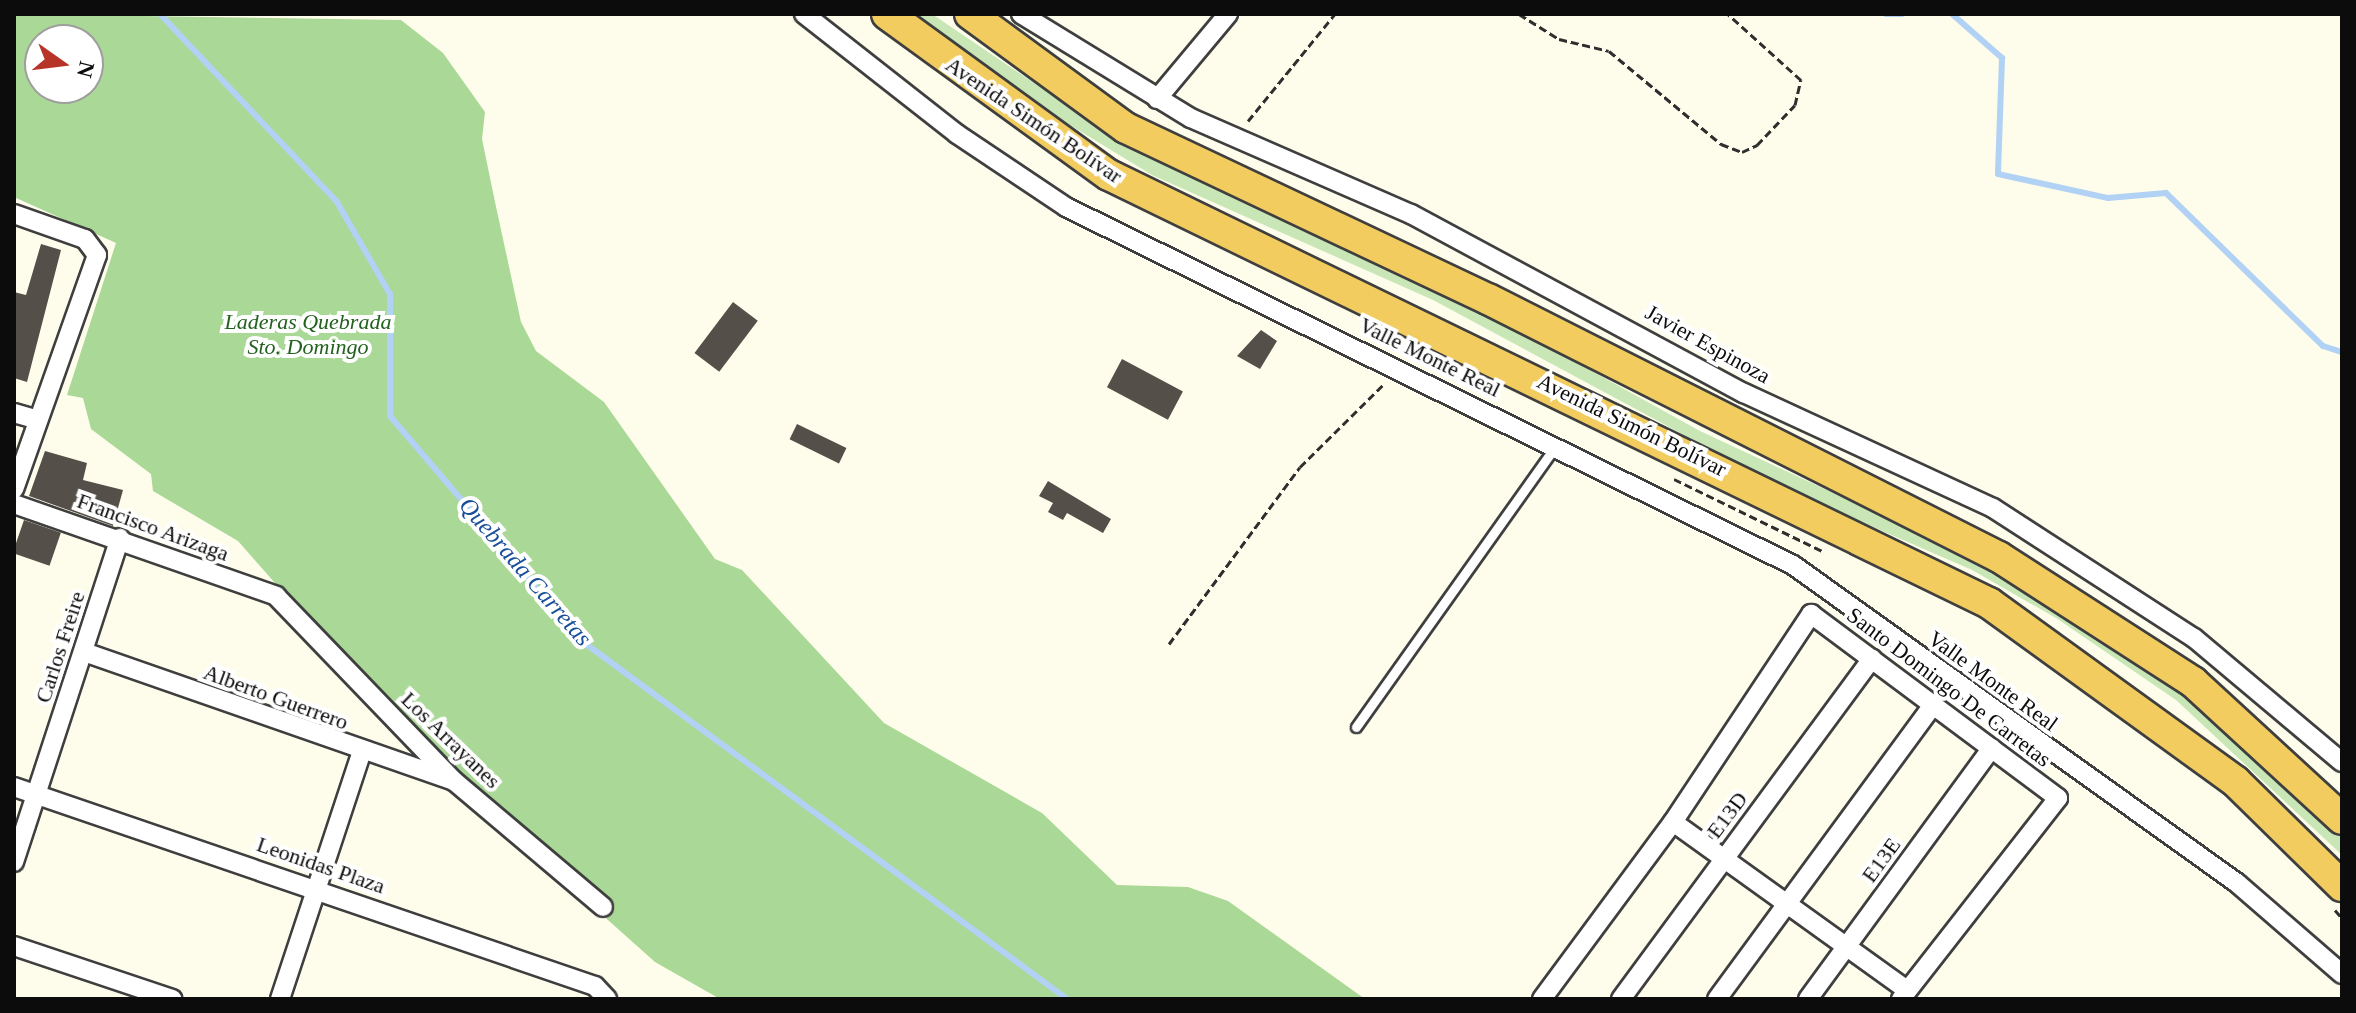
<!DOCTYPE html>
<html>
<head>
<meta charset="utf-8">
<style>
  body { margin:0 }
  #map { position:relative; width:2356px; height:1013px; overflow:hidden; background:#fefdeb; font-family:Georgia,serif }
  div>[style] { position:absolute }
  .green>* { inset:0; background:#c9e7b6 }
  .forest>* { inset:0; background:#aad896 }
  .stream>* { height:6px; margin:-3px; padding:0 3px; transform-origin:3px; border-radius:3px; background:#b1d2f4 }
  .building>* { inset:0; background:#544f48; transform-origin:0 0 }
  .path>* { height:3px; margin-top:-1.5px; transform-origin:0; background:repeating-linear-gradient(90deg,#2e2e2e 0 8px,transparent 0 12px) }
  .roads { filter:drop-shadow(2px 0 #3f3f3f) drop-shadow(-2px 0 #3f3f3f) drop-shadow(0 2px #3f3f3f) drop-shadow(0 -2px #3f3f3f) }
  .service>* { height:9px; margin:-4.5px; padding:0 4.5px; transform-origin:4.5px; border-radius:4.5px; background:#fff }
  .minor>* { height:18px; margin:-9px; padding:0 9px; transform-origin:9px; border-radius:9px; background:#fff }
  .trunk>* { height:30px; margin:-15px; padding:0 15px; transform-origin:15px; border-radius:15px; background:#f2cc5e }
  span { translate:-50% -50%; white-space:nowrap; text-align:center; line-height:1.15; -webkit-text-stroke:8px #fff; paint-order:stroke }
  .street-label { font-size:22px; color:#0c0c0c }
  .park-label { font-size:22px; color:#23611e; font-style:italic }
  .water-label { font-size:24px; color:#194f99; font-style:italic }
  .frame { position:absolute; inset:0; border:16px solid #0c0c0c; pointer-events:none }
  .north { position:absolute; left:24px; top:24px; width:80px; height:80px; box-sizing:border-box; background:#fff; border:2px solid #9e9e9e; border-radius:50%; rotate:104deg; font-size:22px; font-weight:700; line-height:32px; text-align:center; color:#0c0c0c }
  .north::after { content:''; display:block; margin:auto; width:28px; height:36px; background:#b73528; clip-path:polygon(50% 0,100% 100%,50% 72%,0 100%) }
</style>
</head>
<body>
<div id="map">
  <div class="green">
    <i style="clip-path:polygon(915px 14px,932px 14px,1130px 148px,1489px 314px,1700px 431px,1979px 561px,2210px 709px,2342px 832px,2342px 855px,2176px 700px,2056px 618px,1972px 570px,1777px 485px,1433px 300px,1152px 175px,1014px 91px)"></i>
  </div>
  <div class="forest">
    <i style="clip-path:polygon(evenodd,14px 14px,401px 20px,443px 53px,485px 112px,482px 139px,495px 202px,521px 322px,536px 351px,604px 402px,715px 559px,742px 570px,884px 723px,1042px 813px,1117px 885px,1188px 887px,1228px 901px,1365px 999px,720px 999px,655px 962px,441px 771px,238px 541px,153px 491px,151px 474px,91px 429px,83px 398px,67px 395px,116px 243px,14px 197px,14px 14px,40px 40px,88px 40px,88px 88px,40px 88px,40px 40px)"></i>
  </div>
  <div class="stream">
    <i style="left:160px;top:14px;width:258px;rotate:46.7deg"></i>
    <i style="left:337px;top:202px;width:106px;rotate:60.1deg"></i>
    <i style="left:390px;top:294px;width:122px;rotate:90deg"></i>
    <i style="left:390px;top:416px;width:296px;rotate:49.5deg"></i>
    <i style="left:582px;top:641px;width:603px;rotate:36.43deg"></i>
    <i style="left:1886px;top:14px;width:16px"></i>
    <i style="left:1952px;top:14px;width:67px;rotate:41.3deg"></i>
    <i style="left:2002px;top:58px;width:116px;rotate:92deg"></i>
    <i style="left:1998px;top:174px;width:113px;rotate:12.3deg"></i>
    <i style="left:2108px;top:198px;width:58px;rotate:-4.9deg"></i>
    <i style="left:2166px;top:193px;width:219px;rotate:44.3deg"></i>
    <i style="left:2323px;top:346px;width:20px;rotate:18deg"></i>
  </div>
  <div class="building">
    <i style="clip-path:polygon(41px 244px,61px 250px,27px 382px,14px 378px,14px 292px,26px 295px)"></i>
    <i style="left:733px;top:302px;width:31px;height:64px;rotate:37deg"></i>
    <i style="clip-path:polygon(1261px 330px,1277px 341px,1260px 369px,1237px 356px)"></i>
    <i style="left:1122px;top:359px;width:69px;height:32px;rotate:28deg"></i>
    <i style="left:797px;top:424px;width:55px;height:17px;rotate:26deg"></i>
    <i style="clip-path:polygon(45px 451px,87px 463px,83px 480px,123px 490px,113px 526px,29px 496px)"></i>
    <i style="clip-path:polygon(1048px 481px,1111px 519px,1103px 533px,1067px 513px,1063px 520px,1048px 512px,1053px 503px,1039px 496px)"></i>
    <i style="left:24px;top:520px;width:39px;height:35px;rotate:19deg"></i>
  </div>
  <div class="path">
    <i style="left:1519px;top:14px;width:47px;rotate:32deg"></i>
    <i style="left:1559px;top:39px;width:51px;rotate:13.5deg"></i>
    <i style="left:1609px;top:51px;width:146px;rotate:39.7deg"></i>
    <i style="left:1721px;top:144px;width:22px;rotate:21deg"></i>
    <i style="left:1742px;top:152px;width:17px;rotate:-25deg"></i>
    <i style="left:1757px;top:145px;width:55px;rotate:-46.5deg"></i>
    <i style="left:1795px;top:105px;width:26px;rotate:-77deg"></i>
    <i style="left:1801px;top:80px;width:98px;rotate:-137.9deg"></i>
    <i style="left:1248px;top:121px;width:138px;rotate:-50.9deg"></i>
    <i style="left:1674px;top:479px;width:165px;rotate:25.9deg"></i>
    <i style="left:1169px;top:644px;width:220px;rotate:-53.5deg"></i>
    <i style="left:1300px;top:467px;width:118px;rotate:-44.7deg"></i>
    <i style="left:2335px;top:910px;width:11px;rotate:49deg"></i>
  </div>
  <div class="roads">
    <div class="service">
      <i style="left:1356px;top:727px;width:344px;rotate:-54.6deg"></i>
    </div>
    <div class="minor">
      <i style="left:804px;top:14px;width:194px;rotate:38.1deg"></i>
      <i style="left:957px;top:134px;width:131px;rotate:33.8deg"></i>
      <i style="left:1066px;top:207px;width:810px;rotate:26.22deg"></i>
      <i style="left:1793px;top:565px;width:546px;rotate:35.61deg"></i>
      <i style="left:2237px;top:883px;width:139px;rotate:40.9deg"></i>
      <i style="left:1021px;top:14px;width:199px;rotate:31.5deg"></i>
      <i style="left:1191px;top:118px;width:240px;rotate:23.6deg"></i>
      <i style="left:1411px;top:214px;width:378px;rotate:28.3deg"></i>
      <i style="left:1744px;top:393px;width:274px;rotate:24.8deg"></i>
      <i style="left:1993px;top:508px;width:239px;rotate:32.9deg"></i>
      <i style="left:2194px;top:638px;width:193px;rotate:40deg"></i>
      <i style="left:1157px;top:99px;width:111px;rotate:-50.1deg"></i>
      <i style="left:14px;top:214px;width:75px;rotate:19.4deg"></i>
      <i style="left:85px;top:239px;width:20px;rotate:53deg"></i>
      <i style="left:97px;top:255px;width:248px;rotate:109.5deg"></i>
      <i style="left:14px;top:413px;width:25px;rotate:16deg"></i>
      <i style="left:14px;top:504px;width:278px;rotate:19.3deg"></i>
      <i style="left:276px;top:596px;width:257px;rotate:46.1deg"></i>
      <i style="left:454px;top:781px;width:195px;rotate:40.2deg"></i>
      <i style="left:84px;top:652px;width:389px;rotate:19.2deg"></i>
      <i style="left:14px;top:787px;width:614px;rotate:18.91deg"></i>
      <i style="left:595px;top:986px;width:18px;rotate:47deg"></i>
      <i style="left:1673px;top:822px;width:288px;rotate:35.7deg"></i>
      <i style="left:14px;top:862px;width:341px;rotate:-71.9deg"></i>
      <i style="left:14px;top:946px;width:167px;rotate:18.5deg"></i>
      <i style="left:280px;top:999px;width:258px;rotate:-71.7deg"></i>
      <i style="left:1542px;top:999px;width:220px;rotate:-53.5deg"></i>
      <i style="left:1673px;top:822px;width:250px;rotate:-56.4deg"></i>
      <i style="left:1811px;top:614px;width:308px;rotate:36.7deg"></i>
      <i style="left:2058px;top:798px;width:255px;rotate:128deg"></i>
      <i style="left:1621px;top:999px;width:423px;rotate:-53.6deg"></i>
      <i style="left:1717px;top:999px;width:365px;rotate:-53.7deg"></i>
      <i style="left:1808px;top:999px;width:311px;rotate:-53.8deg"></i>
    </div>
    <div class="trunk">
      <i style="left:887px;top:14px;width:274px;rotate:36deg"></i>
      <i style="left:1109px;top:175px;width:979px;rotate:25.94deg"></i>
      <i style="left:1989px;top:603px;width:304px;rotate:35.9deg"></i>
      <i style="left:2235px;top:781px;width:150px;rotate:44.5deg"></i>
      <i style="left:970px;top:14px;width:193px;rotate:36.2deg"></i>
      <i style="left:1126px;top:128px;width:400px;rotate:25.3deg"></i>
      <i style="left:1488px;top:299px;width:572px;rotate:26.79deg"></i>
      <i style="left:1999px;top:557px;width:231px;rotate:32.8deg"></i>
      <i style="left:2193px;top:682px;width:202px;rotate:42.6deg"></i>
    </div>
  </div>
  <div class="street-label">
    <span style="left:1034px;top:120px;rotate:34deg">Avenida Simón Bolívar</span>
    <span style="left:1708px;top:344px;rotate:29deg">Javier Espinoza</span>
    <span style="left:1430px;top:357px;rotate:26deg">Valle Monte Real</span>
    <span style="left:1632px;top:425px;rotate:26deg">Avenida Simón Bolívar</span>
    <span style="left:153px;top:527px;rotate:20deg">Francisco Arizaga</span>
    <span style="left:60px;top:647px;rotate:-72deg">Carlos Freire</span>
    <span style="left:1993px;top:681px;rotate:36deg">Valle Monte Real</span>
    <span style="left:1949px;top:687px;rotate:37deg">Santo Domingo De Carretas</span>
    <span style="left:276px;top:697px;rotate:20deg">Alberto Guerrero</span>
    <span style="left:451px;top:740px;rotate:44deg">Los Arrayanes</span>
    <span style="left:1727px;top:815px;rotate:-53deg">E13D</span>
    <span style="left:1881px;top:860px;rotate:-54deg">E13E</span>
    <span style="left:321px;top:865px;rotate:19deg">Leonidas Plaza</span>
  </div>
  <div class="park-label">
    <span style="left:308px;top:334px">Laderas Quebrada<br>Sto. Domingo</span>
  </div>
  <div class="water-label">
    <span style="left:525px;top:572px;rotate:49deg">Quebrada Carretas</span>
  </div>
  <div class="frame"></div>
  <div class="north">N</div>
</div>
</body>
</html>
